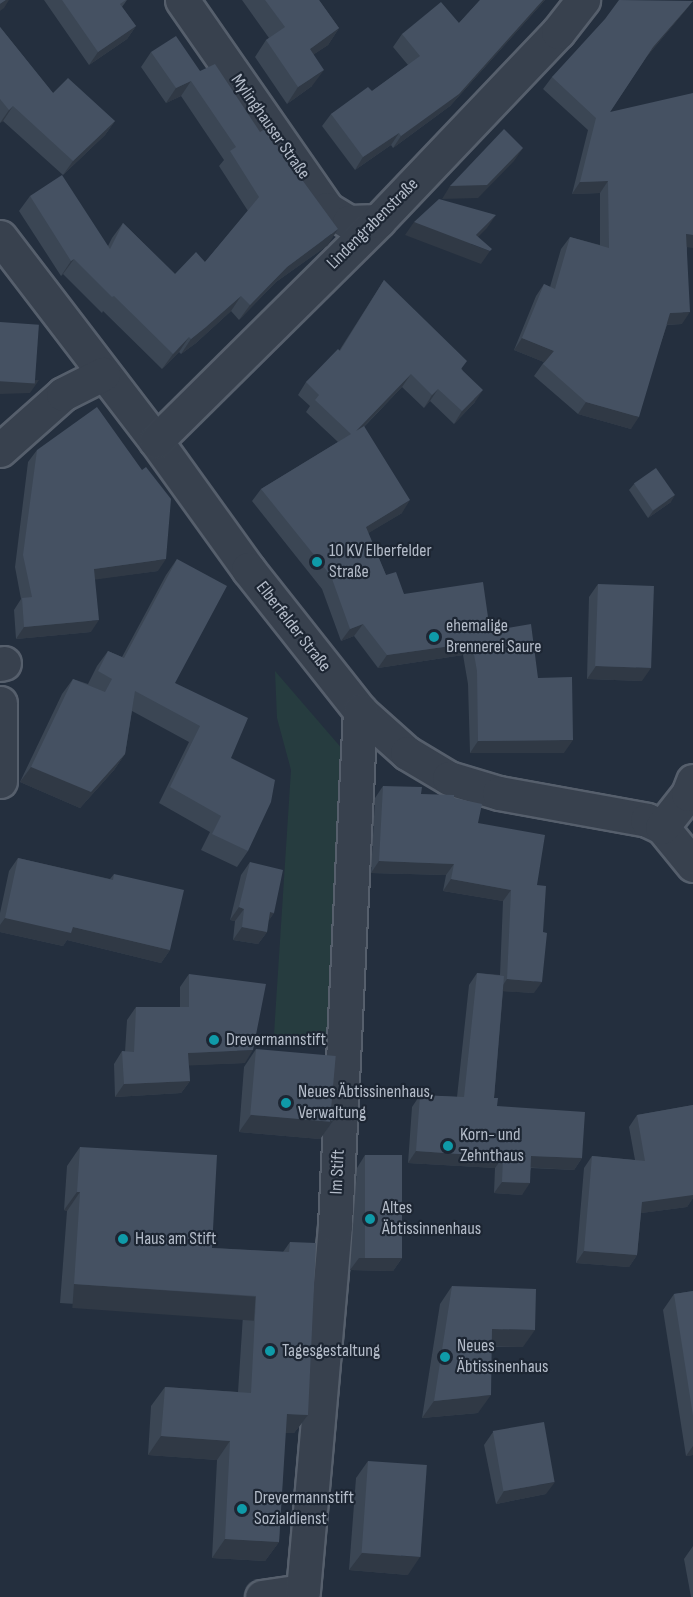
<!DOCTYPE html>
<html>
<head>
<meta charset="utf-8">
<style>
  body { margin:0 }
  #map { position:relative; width:693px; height:1597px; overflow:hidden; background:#242f3e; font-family:"Sofia Sans Condensed",sans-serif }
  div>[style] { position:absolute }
  .green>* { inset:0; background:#263c3f }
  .roads { filter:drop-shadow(2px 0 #565f6c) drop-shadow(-2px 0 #565f6c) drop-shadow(0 2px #565f6c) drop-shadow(0 -2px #565f6c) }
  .minor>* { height:33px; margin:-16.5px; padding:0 16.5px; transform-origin:16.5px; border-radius:16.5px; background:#38414e }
  .wall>* { inset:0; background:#3b4654 }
  .shaded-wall>* { inset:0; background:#303945; transform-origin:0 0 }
  .building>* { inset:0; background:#455162; transform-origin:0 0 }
  .dots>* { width:16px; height:16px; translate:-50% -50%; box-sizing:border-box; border:3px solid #1d2633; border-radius:50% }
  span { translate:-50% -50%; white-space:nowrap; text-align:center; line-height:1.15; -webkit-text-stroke:4.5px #1d2633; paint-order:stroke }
  .street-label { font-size:18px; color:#b4bcc9 }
  .poi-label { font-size:18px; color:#b4bcc9 }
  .left { translate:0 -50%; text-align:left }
</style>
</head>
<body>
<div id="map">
  <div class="green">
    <i style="clip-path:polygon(275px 671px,344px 751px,329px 1041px,274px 1034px,291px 770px,277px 718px)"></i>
  </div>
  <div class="roads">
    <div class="minor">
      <i style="left:182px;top:0;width:254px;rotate:55.2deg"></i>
      <i style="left:327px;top:209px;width:26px;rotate:31deg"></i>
      <i style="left:349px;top:222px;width:29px;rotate:-2deg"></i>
      <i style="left:0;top:237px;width:257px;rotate:52.6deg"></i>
      <i style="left:156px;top:441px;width:158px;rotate:54.3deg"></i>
      <i style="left:248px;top:569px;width:181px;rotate:51.7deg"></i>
      <i style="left:360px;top:711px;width:63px;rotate:41.8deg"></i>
      <i style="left:407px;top:753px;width:49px;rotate:30.8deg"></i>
      <i style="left:449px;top:778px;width:52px;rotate:16.7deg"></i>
      <i style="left:499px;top:793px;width:150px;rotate:10.3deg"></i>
      <i style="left:647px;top:820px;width:17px;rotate:25deg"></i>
      <i style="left:662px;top:827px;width:49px;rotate:50.8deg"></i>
      <i style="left:156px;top:441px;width:313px;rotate:-44.7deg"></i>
      <i style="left:378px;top:221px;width:261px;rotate:-46.4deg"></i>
      <i style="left:558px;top:32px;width:41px;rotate:-52deg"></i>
      <i style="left:0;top:450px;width:84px;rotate:-41.6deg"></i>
      <i style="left:63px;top:394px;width:45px;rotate:-26.6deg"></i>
      <i style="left:0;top:664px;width:4px;rotate:-14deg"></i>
      <i style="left:0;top:703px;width:78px;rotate:90deg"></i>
      <i style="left:662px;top:827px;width:42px;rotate:-51.8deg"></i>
      <i style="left:688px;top:794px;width:14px;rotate:-69deg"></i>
      <i style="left:262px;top:1597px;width:41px;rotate:-8.3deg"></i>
      <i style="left:303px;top:1591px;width:367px;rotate:-85deg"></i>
      <i style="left:335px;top:1225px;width:515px;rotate:-87.22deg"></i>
    </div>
  </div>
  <div class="wall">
    <i style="clip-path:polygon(44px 0,127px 0,122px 7px,136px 26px,127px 39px,89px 65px)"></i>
    <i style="clip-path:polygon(242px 0,319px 0,339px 28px,328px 45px,314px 54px,312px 86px,287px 104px,255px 57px,266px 40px,269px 38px)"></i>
    <i style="clip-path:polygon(480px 0,545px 0,450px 106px,393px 148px,391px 145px,355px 170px,322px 126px,331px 114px,372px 91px,408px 65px,393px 47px,402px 34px,459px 23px)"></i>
    <i style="clip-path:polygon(693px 1px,684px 12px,647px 56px,610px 112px,687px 247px,682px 324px,667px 325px,631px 429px,578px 414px,534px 376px,544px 362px,514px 350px,536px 296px,544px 284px,550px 287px,561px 249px,570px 237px,600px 245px,600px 193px,572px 194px,588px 130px,543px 89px,552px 77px)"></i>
    <i style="clip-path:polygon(0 27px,53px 93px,115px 121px,105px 135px,63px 175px,3px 121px,0 123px)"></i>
    <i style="clip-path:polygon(151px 52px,200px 71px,328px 245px,276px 282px,239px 320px,231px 311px,196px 343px,181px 354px,179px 352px,162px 369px,103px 311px,102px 313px,63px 274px,61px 276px,19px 211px,30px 196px,108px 246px,112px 238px,123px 223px,175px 274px,205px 262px,248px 211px,219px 166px,224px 160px,181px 96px,166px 103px,141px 67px)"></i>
    <i style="clip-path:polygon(384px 280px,462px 369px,475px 402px,454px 424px,430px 401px,424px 408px,402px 387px,364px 427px,402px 513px,368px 533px,386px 575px,404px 594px,490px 631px,538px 678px,564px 753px,470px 753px,468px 684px,463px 655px,378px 668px,354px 636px,341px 641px,322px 589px,252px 501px,261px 489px,338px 442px,306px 412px,310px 406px,298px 395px,306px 382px,339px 351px)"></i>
    <i style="clip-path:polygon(37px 450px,142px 470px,158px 571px,95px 579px,91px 632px,16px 639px,14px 610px,21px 599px,15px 567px,28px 462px)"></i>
    <i style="clip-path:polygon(634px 484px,671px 502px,648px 518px,629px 490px)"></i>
    <i style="clip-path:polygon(177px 559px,175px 683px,231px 758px,248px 851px,237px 867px,201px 850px,210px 832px,159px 803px,189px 742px,132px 711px,125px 754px,114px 770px,80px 808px,20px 782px,62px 694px,73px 679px,88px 684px,97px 666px,108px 651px,122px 657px,166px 575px)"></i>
    <i style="clip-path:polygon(598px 584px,642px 681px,587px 679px,589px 597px)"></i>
    <i style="clip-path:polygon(383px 786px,421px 794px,454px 798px,537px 885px,534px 993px,503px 991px,494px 1098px,497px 1106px,582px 1158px,574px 1170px,531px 1168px,522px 1195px,494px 1193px,495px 1168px,408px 1163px,412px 1107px,420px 1095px,457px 1097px,469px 985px,477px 973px,500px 975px,503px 901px,443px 891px,446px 875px,371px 873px,375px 798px)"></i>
    <i style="clip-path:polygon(18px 858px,110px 879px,114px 874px,170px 950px,161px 963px,67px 940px,63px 946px,0 932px,0 913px,9px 871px)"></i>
    <i style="clip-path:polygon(250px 862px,274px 913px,268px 921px,267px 932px,258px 944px,233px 940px,235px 921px,230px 920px,241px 875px)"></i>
    <i style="clip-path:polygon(189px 974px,245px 1063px,189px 1065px,190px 1081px,181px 1093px,115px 1097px,114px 1064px,122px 1051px,125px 1052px,127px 1020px,136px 1007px,180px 1007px,180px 987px)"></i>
    <i style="clip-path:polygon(256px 1049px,333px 1121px,320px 1139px,239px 1132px,244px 1067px)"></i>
    <i style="clip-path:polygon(693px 1105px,693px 1198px,687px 1207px,641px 1213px,637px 1255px,629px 1267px,576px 1263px,584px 1168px,592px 1156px,635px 1160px,629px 1127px,637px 1115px)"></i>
    <i style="clip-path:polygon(80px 1147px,212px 1248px,283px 1252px,290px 1242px,308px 1415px,294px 1433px,285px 1433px,279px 1542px,265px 1561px,212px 1558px,217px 1460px,148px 1455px,151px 1406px,165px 1387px,238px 1392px,243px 1315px,60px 1303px,67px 1211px,64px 1210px,67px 1166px)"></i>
    <i style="clip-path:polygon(365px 1155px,402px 1258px,393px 1271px,350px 1270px,357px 1168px)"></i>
    <i style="clip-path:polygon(452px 1286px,523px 1347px,492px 1347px,478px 1413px,422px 1418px,440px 1304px)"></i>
    <i style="clip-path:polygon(693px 1291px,693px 1455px,686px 1456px,663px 1310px,674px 1294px)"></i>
    <i style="clip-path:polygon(493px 1432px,546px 1494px,496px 1504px,484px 1445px)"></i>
    <i style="clip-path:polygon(368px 1461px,408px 1575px,349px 1570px,356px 1478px)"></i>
    <i style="clip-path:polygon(693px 1546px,693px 1597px,691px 1597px,684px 1559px)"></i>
  </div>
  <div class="shaded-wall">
    <i style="clip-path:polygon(6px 0,9px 0,4px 8px,0 11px,0 4px)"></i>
    <i style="clip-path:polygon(543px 0,545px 0,450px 106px,393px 148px,401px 136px)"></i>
    <i style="clip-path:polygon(693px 1px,684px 12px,645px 59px,653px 47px)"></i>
    <i style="clip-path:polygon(136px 26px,127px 39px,89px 65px,98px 52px)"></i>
    <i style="clip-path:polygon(339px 28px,328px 45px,298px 65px,310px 49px)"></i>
    <i style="clip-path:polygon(324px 70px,312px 86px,287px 104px,298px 87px)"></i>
    <i style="clip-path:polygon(191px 81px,181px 96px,166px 103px,176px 88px)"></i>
    <i style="clip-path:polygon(13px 106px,3px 121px,0 123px,9px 110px)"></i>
    <i style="clip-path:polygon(115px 121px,105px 135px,63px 175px,73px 161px)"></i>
    <i style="clip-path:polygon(399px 133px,391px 145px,355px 170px,363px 157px)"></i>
    <i style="clip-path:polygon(523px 148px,514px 161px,478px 198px,442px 199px,450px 186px)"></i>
    <i style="clip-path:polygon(608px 181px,600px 193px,572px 194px,580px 182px)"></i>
    <i style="clip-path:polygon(496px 215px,487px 228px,471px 244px,490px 251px,481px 264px,405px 235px,414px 222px,476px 235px)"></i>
    <i style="clip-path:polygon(338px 229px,328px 245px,276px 282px,239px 320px,250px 305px,287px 267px)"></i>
    <i style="clip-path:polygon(686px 234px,693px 235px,693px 248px,678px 246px)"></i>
    <i style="clip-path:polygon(74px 259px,63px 274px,61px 276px,71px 261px)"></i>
    <i style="clip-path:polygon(241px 296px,231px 311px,196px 343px,181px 354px,191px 339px)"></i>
    <i style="clip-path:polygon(690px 312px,682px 324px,662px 325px,670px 313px)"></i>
    <i style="clip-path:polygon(189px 337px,179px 352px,162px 369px,173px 354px)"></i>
    <i style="clip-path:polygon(522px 338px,554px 351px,546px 363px,514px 350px)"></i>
    <i style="clip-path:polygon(411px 374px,402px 387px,347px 444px,356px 431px)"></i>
    <i style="clip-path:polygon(39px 380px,30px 393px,0 394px,0 381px)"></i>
    <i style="clip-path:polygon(438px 389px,430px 401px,424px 408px,432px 395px)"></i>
    <i style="clip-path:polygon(483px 390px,475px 402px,454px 424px,462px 411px)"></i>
    <i style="clip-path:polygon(586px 402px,639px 417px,631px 429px,578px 414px)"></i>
    <i style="clip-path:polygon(675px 495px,671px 502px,648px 518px,653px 511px)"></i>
    <i style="clip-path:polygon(410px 500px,402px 513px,357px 540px,366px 527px)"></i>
    <i style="clip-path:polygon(166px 559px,158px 571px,85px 581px,94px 569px)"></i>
    <i style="clip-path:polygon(99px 620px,91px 632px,16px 639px,24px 627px)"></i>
    <i style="clip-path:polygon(363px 624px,354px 636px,341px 641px,350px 629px)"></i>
    <i style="clip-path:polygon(472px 643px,463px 655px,378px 668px,387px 655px)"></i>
    <i style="clip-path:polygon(596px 666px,651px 668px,642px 681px,587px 679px)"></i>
    <i style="clip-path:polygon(573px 740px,564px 753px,470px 753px,478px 741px)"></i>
    <i style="clip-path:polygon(125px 754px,114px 770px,80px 808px,20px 782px,31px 767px)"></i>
    <i style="clip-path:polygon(379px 861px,454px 864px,446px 875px,371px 873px)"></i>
    <i style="clip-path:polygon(451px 879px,511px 890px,503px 901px,443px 891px)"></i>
    <i style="clip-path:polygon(239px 907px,244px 909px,235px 921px,230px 920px)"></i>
    <i style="clip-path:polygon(270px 912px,274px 913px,265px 926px)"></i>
    <i style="clip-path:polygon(5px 918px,73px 927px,170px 950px,161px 963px,67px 940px,63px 946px,0 932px,0 925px)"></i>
    <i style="clip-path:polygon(242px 927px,267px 932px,258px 944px,233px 940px)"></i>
    <i style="clip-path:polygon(507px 979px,542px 982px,534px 993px,499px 991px)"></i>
    <i style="clip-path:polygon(253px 1050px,245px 1063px,179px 1066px,188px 1053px)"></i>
    <i style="clip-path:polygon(190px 1081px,181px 1093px,115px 1097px,124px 1084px)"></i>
    <i style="clip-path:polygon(251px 1115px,333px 1121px,320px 1139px,239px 1132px)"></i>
    <i style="clip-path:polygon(416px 1151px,503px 1157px,495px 1168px,408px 1163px)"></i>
    <i style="clip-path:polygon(531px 1156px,582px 1158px,574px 1170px,523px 1167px)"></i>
    <i style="clip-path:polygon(502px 1182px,530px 1183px,522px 1195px,494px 1193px)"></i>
    <i style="clip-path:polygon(693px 1184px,693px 1198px,687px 1207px,634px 1214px,642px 1202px)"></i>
    <i style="clip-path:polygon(77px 1192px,80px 1192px,67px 1211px,64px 1210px)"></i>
    <i style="clip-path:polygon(584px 1251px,637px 1255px,629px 1267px,576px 1263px)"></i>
    <i style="clip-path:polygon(359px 1258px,402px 1258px,393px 1271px,350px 1270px)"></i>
    <i style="left:74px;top:1284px;width:182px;height:24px;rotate:4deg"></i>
    <i style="clip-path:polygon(492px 1329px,535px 1330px,523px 1347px,480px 1346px)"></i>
    <i style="clip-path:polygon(491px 1395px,478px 1413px,422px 1418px,434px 1401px)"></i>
    <i style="clip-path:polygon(287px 1414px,308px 1415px,294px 1433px,273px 1433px)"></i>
    <i style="clip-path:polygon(161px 1436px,230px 1441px,217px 1460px,148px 1455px)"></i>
    <i style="clip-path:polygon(693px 1446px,693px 1455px,686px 1456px)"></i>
    <i style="clip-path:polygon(555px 1482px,546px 1494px,496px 1504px,504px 1491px)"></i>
    <i style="clip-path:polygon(225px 1539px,279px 1542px,265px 1561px,212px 1558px)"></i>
    <i style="clip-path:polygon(362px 1553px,420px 1557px,408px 1575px,349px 1570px)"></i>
  </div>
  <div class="building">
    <i style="clip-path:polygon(0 0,6px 0,0 4px)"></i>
    <i style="clip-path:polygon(62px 0,126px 0,120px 4px,136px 26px,98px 52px)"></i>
    <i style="clip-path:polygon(265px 0,319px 0,339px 28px,310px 49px,324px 70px,298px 87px,266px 40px,285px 27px)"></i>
    <i style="clip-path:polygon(480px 0,543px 0,459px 94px,401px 136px,399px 133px,363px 157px,331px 114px,368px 87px,372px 91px,420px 56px,402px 34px,441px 2px,459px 23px)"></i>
    <i style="clip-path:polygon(619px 0,693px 1px,653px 47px,610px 112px,693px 93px,693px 235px,686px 234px,690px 312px,670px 313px,639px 417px,586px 402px,543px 364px,554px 351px,522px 338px,544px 284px,555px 289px,570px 237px,609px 248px,608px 181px,580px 182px,596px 118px,552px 77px,605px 19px)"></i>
    <i style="clip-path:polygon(0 27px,53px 93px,68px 78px,115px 121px,73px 161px,13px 106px,9px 110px,0 99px)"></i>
    <i style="clip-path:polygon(176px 36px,200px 71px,215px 64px,260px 132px,265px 129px,338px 229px,287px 267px,250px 305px,241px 296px,206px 327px,191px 339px,189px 337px,173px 354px,114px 296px,112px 297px,74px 259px,71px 261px,30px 196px,62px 175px,110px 249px,123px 223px,175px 274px,196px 252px,205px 262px,259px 197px,230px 151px,236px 147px,191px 81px,176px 88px,151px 52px)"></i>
    <i style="clip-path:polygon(504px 129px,523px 148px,487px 185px,450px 186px)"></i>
    <i style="clip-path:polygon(439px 199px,496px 215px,476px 235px,492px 249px,490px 251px,414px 222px)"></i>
    <i style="clip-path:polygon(384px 280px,467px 361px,461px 369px,483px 390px,462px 411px,438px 389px,432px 395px,411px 374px,356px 431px,364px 426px,410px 500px,366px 527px,386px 575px,396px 572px,404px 594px,483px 582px,490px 631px,531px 624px,538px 678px,572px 677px,573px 740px,478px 741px,477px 671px,472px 643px,387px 655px,363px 624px,350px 629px,331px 576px,261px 489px,351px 434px,315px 400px,319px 395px,306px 382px,338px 349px,340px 351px)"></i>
    <i style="left:0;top:322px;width:39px;height:59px;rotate:4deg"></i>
    <i style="clip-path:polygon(97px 407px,142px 470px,146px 467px,171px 499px,166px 559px,94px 569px,99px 620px,24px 627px,22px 598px,32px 597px,23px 555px,37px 450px)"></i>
    <i style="left:656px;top:468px;width:33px;height:27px;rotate:55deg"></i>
    <i style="clip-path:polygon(177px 559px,227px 586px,175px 683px,248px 718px,231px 758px,275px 780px,271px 802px,248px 851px,212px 834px,221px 816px,170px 787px,200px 726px,135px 691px,125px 754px,91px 792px,31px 767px,73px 679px,105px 692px,112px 679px,98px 671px,108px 651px,124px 658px)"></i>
    <i style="left:598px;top:584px;width:56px;height:82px;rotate:2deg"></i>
    <i style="clip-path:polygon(383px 786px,422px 787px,421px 794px,454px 795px,454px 798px,482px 804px,478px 823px,545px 835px,537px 885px,546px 886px,543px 932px,547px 933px,542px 982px,507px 979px,511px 890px,451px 879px,454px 864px,379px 861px)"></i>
    <i style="clip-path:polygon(18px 858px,113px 880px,114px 874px,184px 890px,170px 950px,73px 927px,71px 933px,5px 918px)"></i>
    <i style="clip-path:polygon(250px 862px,283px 870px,274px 913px,270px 912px,267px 932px,242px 927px,244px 909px,239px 907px)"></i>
    <i style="clip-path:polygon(477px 973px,504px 976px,494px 1098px,498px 1098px,497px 1106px,585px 1112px,582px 1158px,531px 1156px,530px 1183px,502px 1182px,503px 1157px,416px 1151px,420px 1095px,464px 1097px)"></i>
    <i style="clip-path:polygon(189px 974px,266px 984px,253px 1050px,188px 1053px,190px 1081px,124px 1084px,122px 1051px,134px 1052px,136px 1007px,189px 1007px)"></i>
    <i style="left:256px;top:1049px;width:80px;height:66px;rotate:5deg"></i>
    <i style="clip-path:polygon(693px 1105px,693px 1195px,642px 1202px,637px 1255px,584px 1251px,592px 1156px,645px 1161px,637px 1115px)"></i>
    <i style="clip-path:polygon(80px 1147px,217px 1155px,212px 1248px,289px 1252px,290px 1242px,316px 1243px,308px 1415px,287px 1414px,279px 1542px,225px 1539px,230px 1441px,161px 1436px,165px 1387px,251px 1393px,256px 1296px,74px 1284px,80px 1192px,77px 1192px)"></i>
    <i style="left:365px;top:1155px;width:37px;height:103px"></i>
    <i style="clip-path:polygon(452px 1286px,536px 1289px,535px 1330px,492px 1329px,491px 1395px,434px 1401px)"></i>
    <i style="clip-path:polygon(693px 1291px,693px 1416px,674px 1294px)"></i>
    <i style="left:544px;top:1422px;width:61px;height:52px;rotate:80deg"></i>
    <i style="left:368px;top:1461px;width:59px;height:92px;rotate:4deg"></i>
  </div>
  <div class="dots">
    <i style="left:317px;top:562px;background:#0f9aa8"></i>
    <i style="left:434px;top:637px;background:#0f9aa8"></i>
    <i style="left:214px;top:1040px;background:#0f9aa8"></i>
    <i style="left:286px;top:1103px;background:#0f9aa8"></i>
    <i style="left:448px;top:1146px;background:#0f9aa8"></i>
    <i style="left:370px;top:1219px;background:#0f9aa8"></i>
    <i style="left:123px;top:1239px;background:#0f9aa8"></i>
    <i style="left:270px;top:1351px;background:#0f9aa8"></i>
    <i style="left:445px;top:1357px;background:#0f9aa8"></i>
    <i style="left:242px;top:1509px;background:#0f9aa8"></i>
  </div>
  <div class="street-label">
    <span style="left:270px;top:127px;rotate:55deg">Mylinghauser Straße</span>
    <span style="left:373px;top:224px;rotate:-45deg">Lindengrabenstraße</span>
    <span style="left:293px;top:627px;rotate:52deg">Elberfelder Straße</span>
    <span style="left:338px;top:1172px;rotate:-87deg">Im Stift</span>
  </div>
  <div class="poi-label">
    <span class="left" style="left:329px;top:562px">10 KV Elberfelder<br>Straße</span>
    <span class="left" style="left:446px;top:637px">ehemalige<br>Brennerei Saure</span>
    <span class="left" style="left:226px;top:1040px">Drevermannstift</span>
    <span class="left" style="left:298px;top:1103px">Neues Äbtissinenhaus,<br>Verwaltung</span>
    <span class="left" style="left:460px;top:1146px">Korn- und<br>Zehnthaus</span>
    <span class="left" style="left:382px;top:1219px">Altes<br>Äbtissinnenhaus</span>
    <span class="left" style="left:135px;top:1239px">Haus am Stift</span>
    <span class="left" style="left:457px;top:1357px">Neues<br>Äbtissinenhaus</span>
    <span class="left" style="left:282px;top:1351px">Tagesgestaltung</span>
    <span class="left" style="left:254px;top:1509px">Drevermannstift<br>Sozialdienst</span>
  </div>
</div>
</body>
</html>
